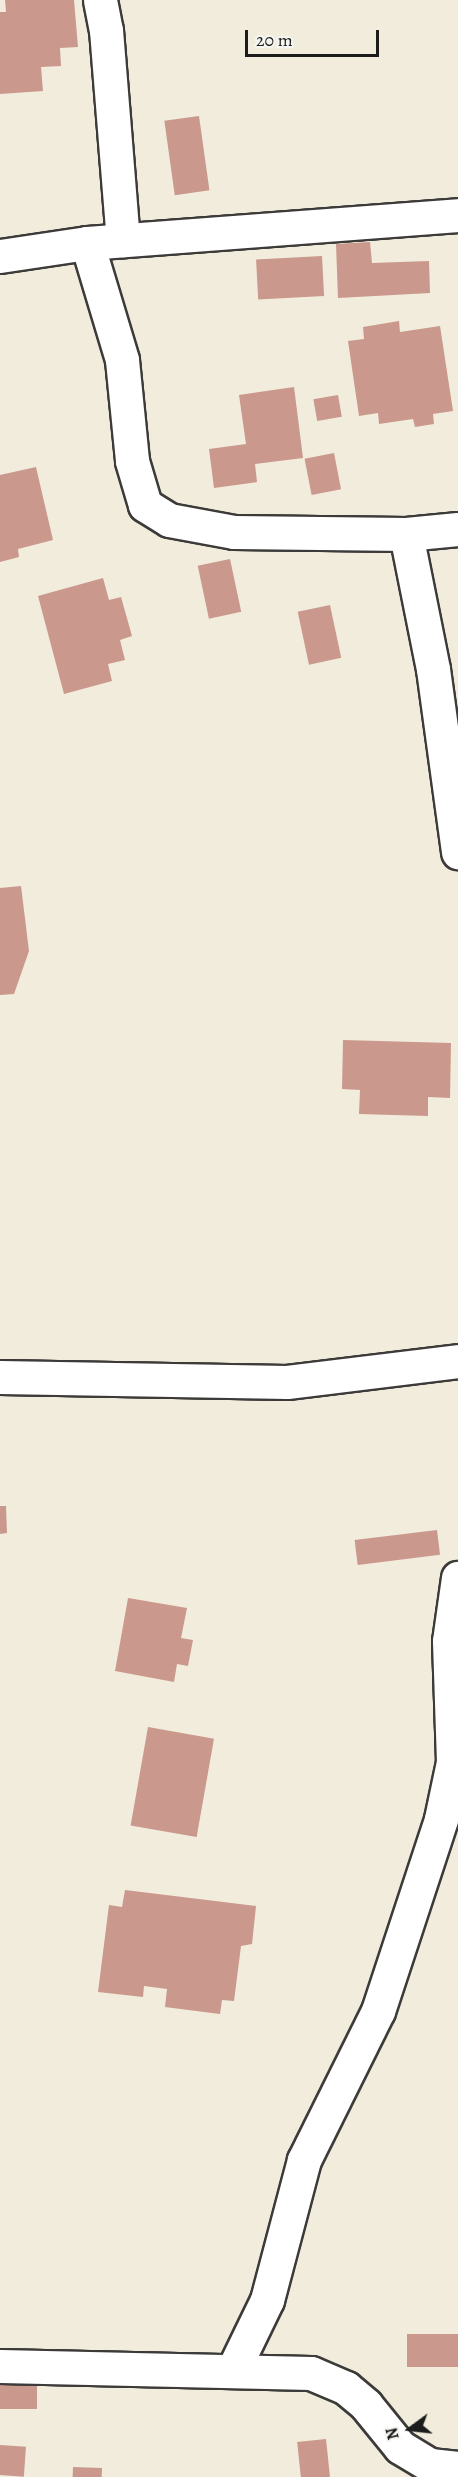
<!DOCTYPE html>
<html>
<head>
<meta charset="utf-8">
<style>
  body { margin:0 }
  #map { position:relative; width:458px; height:2477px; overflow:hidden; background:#f1ecdb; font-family:Alegreya,serif }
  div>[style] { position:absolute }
  .building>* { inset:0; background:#ca988d; transform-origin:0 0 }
  .roads { filter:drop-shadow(2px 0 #3c3b39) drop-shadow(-2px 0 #3c3b39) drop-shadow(0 2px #3c3b39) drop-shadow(0 -2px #3c3b39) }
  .street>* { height:33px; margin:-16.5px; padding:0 16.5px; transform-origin:16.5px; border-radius:16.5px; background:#fff }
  span { translate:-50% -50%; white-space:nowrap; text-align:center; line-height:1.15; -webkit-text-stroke:6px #f6f6f2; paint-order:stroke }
  .north { position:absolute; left:380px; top:2399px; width:60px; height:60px; -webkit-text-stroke:4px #f6f6f2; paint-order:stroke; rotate:255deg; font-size:16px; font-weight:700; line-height:24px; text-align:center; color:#1c1c1c }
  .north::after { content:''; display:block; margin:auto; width:21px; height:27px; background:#1c1c1c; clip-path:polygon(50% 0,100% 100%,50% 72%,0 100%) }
  .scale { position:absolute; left:245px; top:30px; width:134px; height:27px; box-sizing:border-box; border:3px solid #1c1c1c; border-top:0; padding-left:8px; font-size:18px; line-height:21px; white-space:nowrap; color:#1c1c1c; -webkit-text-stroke:4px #f6f6f2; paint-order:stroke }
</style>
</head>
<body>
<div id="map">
  <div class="building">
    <i style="clip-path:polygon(5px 0,74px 0,78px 47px,60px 48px,61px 66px,41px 67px,43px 91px,0 94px,0 12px,6px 12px)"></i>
    <i style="left:199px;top:116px;width:75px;height:35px;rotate:82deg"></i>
    <i style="clip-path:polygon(370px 242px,372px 263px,429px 261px,430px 293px,338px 298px,336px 244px)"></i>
    <i style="left:322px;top:256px;width:40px;height:66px;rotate:87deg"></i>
    <i style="clip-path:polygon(399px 321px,400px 332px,440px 326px,453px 411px,433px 414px,434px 424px,415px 427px,413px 419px,379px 424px,378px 413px,359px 416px,348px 341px,364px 339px,363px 327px)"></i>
    <i style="clip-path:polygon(294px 387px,303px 458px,255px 464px,257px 482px,214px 488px,209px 449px,246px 444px,239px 395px)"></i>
    <i style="left:338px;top:395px;width:22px;height:25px;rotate:80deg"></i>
    <i style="left:334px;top:453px;width:37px;height:30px;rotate:79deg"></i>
    <i style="clip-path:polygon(36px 467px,53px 540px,18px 549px,19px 557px,0 562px,0 475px)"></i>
    <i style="left:230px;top:559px;width:54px;height:33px;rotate:78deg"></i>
    <i style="clip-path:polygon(103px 578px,109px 600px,121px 597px,132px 636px,120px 640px,125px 660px,108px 664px,112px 681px,64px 694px,38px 596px)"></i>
    <i style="left:330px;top:605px;width:54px;height:33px;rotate:78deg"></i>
    <i style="clip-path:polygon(21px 886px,29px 951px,14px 994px,0 995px,0 888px)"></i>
    <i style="clip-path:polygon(343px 1040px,451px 1043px,450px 1098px,428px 1097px,428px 1116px,359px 1114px,360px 1090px,342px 1089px)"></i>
    <i style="clip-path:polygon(0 1506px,6px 1506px,7px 1533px,0 1534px)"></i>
    <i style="left:437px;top:1530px;width:25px;height:83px;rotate:83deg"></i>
    <i style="clip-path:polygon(128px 1598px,187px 1608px,181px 1638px,193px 1640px,188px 1666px,177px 1664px,174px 1682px,115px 1671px)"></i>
    <i style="left:148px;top:1727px;width:67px;height:100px;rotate:10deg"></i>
    <i style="clip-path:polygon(125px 1890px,256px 1906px,252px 1944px,241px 1946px,234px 2001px,222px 2000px,220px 2014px,165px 2007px,167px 1989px,144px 1986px,143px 1997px,98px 1992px,109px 1905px,122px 1907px)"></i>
    <i style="left:458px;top:2334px;width:33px;height:51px;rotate:90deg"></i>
    <i style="left:0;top:2379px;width:37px;height:30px"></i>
    <i style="left:326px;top:2439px;width:38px;height:29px;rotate:84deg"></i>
    <i style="left:0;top:2445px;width:26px;height:30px;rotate:4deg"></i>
    <i style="left:73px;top:2467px;width:29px;height:10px;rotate:2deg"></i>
  </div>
  <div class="roads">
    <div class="street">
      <i style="left:100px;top:0;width:31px;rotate:79deg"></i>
      <i style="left:106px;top:30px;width:211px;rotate:85.4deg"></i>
      <i style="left:87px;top:243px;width:122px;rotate:73.3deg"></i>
      <i style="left:122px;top:360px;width:101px;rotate:84.3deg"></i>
      <i style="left:132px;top:461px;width:46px;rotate:73.5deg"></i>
      <i style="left:145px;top:505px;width:28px;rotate:32deg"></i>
      <i style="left:169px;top:520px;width:66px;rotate:10.5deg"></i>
      <i style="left:234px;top:532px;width:172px;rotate:0.7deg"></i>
      <i style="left:406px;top:534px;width:52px;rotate:-5.5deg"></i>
      <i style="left:0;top:256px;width:88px;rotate:-8.5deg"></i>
      <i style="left:87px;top:243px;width:372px;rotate:-4.3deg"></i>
      <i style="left:406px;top:534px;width:138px;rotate:78.7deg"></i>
      <i style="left:433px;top:669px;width:185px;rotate:82.2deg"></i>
      <i style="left:0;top:1377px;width:287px;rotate:1deg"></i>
      <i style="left:287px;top:1382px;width:172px;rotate:-7deg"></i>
      <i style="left:0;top:2366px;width:311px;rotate:1.3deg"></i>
      <i style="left:311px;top:2373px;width:38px;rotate:23deg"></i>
      <i style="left:346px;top:2388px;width:26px;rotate:40deg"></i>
      <i style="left:366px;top:2405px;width:54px;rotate:51deg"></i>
      <i style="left:400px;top:2447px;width:35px;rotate:31deg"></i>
      <i style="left:430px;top:2465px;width:28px;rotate:6deg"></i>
      <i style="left:234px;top:2368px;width:76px;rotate:-64.1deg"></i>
      <i style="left:267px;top:2300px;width:145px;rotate:-75.2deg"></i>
      <i style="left:304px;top:2160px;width:166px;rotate:-63.6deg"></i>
      <i style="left:378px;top:2011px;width:202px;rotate:-71.8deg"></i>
      <i style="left:441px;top:1819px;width:58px;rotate:-78.1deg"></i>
      <i style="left:453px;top:1762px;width:121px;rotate:-91.9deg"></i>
      <i style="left:449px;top:1641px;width:64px;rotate:-81.9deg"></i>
    </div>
  </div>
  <div class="north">N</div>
  <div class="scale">20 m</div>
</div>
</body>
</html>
